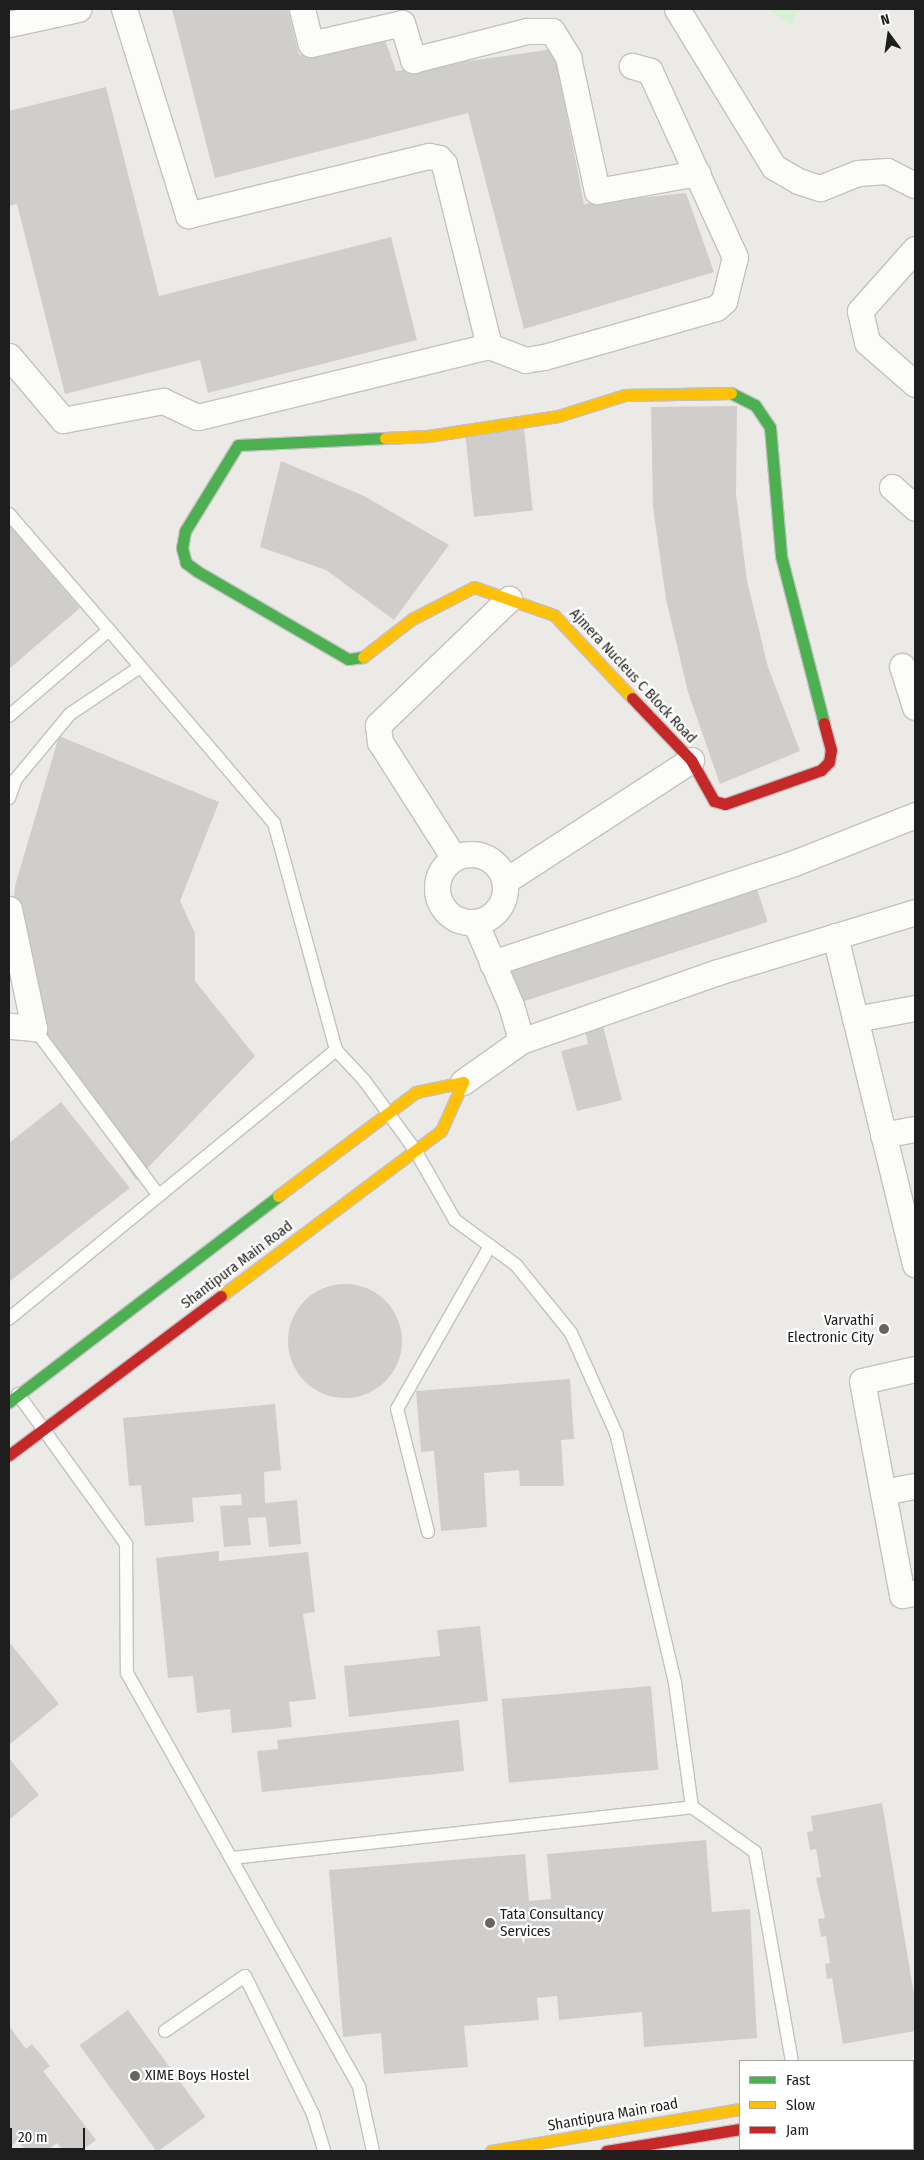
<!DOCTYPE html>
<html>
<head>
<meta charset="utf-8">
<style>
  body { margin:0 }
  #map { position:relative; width:924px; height:2160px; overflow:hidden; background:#eceae7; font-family:"Fira Sans Condensed",sans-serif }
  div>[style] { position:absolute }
  .park>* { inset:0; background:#d6f1d4 }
  .building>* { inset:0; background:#d0cecc; transform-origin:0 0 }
  .round { border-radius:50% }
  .roads { filter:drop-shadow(1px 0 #c3c2c1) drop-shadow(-1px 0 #c3c2c1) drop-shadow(0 1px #c3c2c1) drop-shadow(0 -1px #c3c2c1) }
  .lane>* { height:12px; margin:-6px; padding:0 6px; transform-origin:6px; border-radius:6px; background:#fcfcfb }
  .street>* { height:25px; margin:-12.5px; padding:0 12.5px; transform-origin:12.5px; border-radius:12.5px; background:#fcfcfb }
  .street>.ring { margin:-12.5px; padding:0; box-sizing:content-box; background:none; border:25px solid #fcfcfb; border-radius:50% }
  .fast>* { height:11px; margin:-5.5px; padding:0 5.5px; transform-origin:5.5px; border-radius:5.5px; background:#4caf50 }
  .slow>* { height:11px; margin:-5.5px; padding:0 5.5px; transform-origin:5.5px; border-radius:5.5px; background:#ffc107 }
  .jam>* { height:11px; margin:-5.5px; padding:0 5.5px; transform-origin:5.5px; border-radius:5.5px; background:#c62828 }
  .dots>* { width:14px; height:14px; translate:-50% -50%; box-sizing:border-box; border:2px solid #fff; border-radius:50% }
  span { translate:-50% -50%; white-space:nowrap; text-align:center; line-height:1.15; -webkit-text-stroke:4.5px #fff; paint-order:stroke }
  .street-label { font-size:15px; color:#1e1e1e }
  .poi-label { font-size:15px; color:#1e1e1e }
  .right { translate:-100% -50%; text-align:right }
  .left { translate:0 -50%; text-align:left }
  .frame { position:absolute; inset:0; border:10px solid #1e1e1e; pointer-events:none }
  .legend { position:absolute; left:739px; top:2060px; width:175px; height:90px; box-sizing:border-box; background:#fff; border:1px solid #a5a5a5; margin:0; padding:6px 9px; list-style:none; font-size:15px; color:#1e1e1e }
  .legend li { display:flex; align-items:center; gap:10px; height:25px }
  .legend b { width:25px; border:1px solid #a5a5a5 }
  .north { position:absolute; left:864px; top:10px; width:50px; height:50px; -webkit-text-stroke:4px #fff; paint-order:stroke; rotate:346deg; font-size:14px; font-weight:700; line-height:20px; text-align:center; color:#1e1e1e }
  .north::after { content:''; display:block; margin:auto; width:18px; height:22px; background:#1e1e1e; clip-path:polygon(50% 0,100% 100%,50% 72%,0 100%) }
  .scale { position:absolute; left:10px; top:2128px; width:75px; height:22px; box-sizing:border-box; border:2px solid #1e1e1e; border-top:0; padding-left:6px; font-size:15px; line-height:18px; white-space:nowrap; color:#1e1e1e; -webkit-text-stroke:4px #fff; paint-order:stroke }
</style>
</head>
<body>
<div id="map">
  <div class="park">
    <i style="clip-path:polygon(768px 9px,799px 9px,791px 25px)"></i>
  </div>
  <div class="building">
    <i style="clip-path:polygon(172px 9px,288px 9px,299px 55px,385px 40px,396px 71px,554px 49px,584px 204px,686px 193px,714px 272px,524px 329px,468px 113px,215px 178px)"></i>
    <i style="clip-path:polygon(106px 87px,159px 296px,391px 237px,417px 340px,208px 393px,200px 360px,65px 394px,17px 204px,9px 206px,9px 111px)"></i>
    <i style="clip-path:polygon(737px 406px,736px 494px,747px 581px,768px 667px,800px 751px,720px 784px,688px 692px,666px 599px,653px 507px,651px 407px)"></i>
    <i style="left:524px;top:428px;width:83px;height:59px;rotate:84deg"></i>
    <i style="clip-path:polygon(281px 461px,364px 496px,449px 545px,394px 620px,326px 570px,260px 547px)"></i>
    <i style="clip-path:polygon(9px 525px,80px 608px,9px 669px)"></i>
    <i style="clip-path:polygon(59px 736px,219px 802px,180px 901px,195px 933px,195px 981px,255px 1056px,136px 1180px,34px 1028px,9px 969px,15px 886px)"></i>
    <i style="left:755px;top:883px;width:41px;height:266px;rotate:72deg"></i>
    <i style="clip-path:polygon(603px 1026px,622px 1100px,577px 1111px,561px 1051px,588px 1044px,585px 1031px)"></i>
    <i style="clip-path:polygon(61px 1102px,130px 1188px,9px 1282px,9px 1143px)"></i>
    <i class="round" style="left:288px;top:1284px;width:114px;height:114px"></i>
    <i style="clip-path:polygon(570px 1379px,574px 1439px,561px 1440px,564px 1486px,520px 1486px,519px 1470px,484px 1473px,487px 1527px,441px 1531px,434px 1451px,421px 1452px,416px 1391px)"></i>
    <i style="clip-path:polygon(275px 1404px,281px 1470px,264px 1472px,265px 1503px,297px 1500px,301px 1544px,269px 1547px,266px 1517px,248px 1518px,251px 1545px,224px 1547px,220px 1506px,242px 1505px,241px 1494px,192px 1498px,194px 1522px,145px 1526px,141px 1485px,129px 1486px,123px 1418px)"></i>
    <i style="clip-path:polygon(219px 1551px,219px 1561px,308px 1552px,315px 1612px,303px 1614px,316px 1699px,289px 1702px,292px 1727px,232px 1733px,230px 1709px,197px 1713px,193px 1676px,168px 1678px,156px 1558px)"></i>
    <i style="clip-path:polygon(480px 1626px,488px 1701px,349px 1717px,344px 1666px,440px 1656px,437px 1630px)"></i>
    <i style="clip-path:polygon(9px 1642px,59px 1704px,9px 1745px)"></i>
    <i style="left:651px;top:1686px;width:84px;height:150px;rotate:85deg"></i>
    <i style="clip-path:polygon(459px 1720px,464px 1771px,262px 1792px,257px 1751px,278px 1749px,277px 1740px)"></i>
    <i style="clip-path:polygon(9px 1758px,39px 1795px,9px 1820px)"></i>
    <i style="clip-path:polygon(882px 1803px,915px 2000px,915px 2031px,843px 2044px,832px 1978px,827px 1979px,825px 1964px,830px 1963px,826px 1936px,821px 1937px,818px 1919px,825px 1918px,816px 1878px,821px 1877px,816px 1849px,810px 1850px,807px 1832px,813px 1831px,811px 1816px)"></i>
    <i style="clip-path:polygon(706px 1840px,712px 1912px,750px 1909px,757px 2038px,644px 2047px,642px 2012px,559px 2020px,557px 1996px,537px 1998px,539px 2020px,464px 2026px,468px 2067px,384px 2074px,381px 2033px,343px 2037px,329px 1870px,525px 1854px,529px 1901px,551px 1899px,547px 1854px)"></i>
    <i style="left:128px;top:2010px;width:132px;height:60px;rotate:54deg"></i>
    <i style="clip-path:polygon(9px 2026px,26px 2049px,32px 2044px,50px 2066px,43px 2071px,96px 2140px,81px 2151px,63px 2151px,57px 2143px,46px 2151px,26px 2151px,18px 2141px,9px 2148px)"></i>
  </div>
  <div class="roads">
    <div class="lane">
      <i style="left:9px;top:514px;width:153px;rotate:49.2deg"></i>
      <i style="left:9px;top:716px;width:132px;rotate:-40.7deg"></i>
      <i style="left:109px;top:630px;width:254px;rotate:49.5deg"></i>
      <i style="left:274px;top:823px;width:235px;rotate:74.7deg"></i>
      <i style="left:336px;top:1050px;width:423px;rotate:140.6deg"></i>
      <i style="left:9px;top:798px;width:20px;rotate:-70deg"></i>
      <i style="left:16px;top:779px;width:85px;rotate:-50.3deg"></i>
      <i style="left:70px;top:714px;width:84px;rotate:-33.9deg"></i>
      <i style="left:34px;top:1028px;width:209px;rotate:53.3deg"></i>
      <i style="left:336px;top:1050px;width:41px;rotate:47deg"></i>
      <i style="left:364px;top:1080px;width:87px;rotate:53.9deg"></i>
      <i style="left:415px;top:1150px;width:81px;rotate:60.3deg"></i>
      <i style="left:455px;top:1220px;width:76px;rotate:36.4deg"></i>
      <i style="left:516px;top:1265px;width:87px;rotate:51deg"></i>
      <i style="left:571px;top:1333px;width:110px;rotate:65.8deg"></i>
      <i style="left:616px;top:1433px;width:257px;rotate:76.7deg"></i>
      <i style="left:675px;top:1683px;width:125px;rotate:82.2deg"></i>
      <i style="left:18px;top:1394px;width:185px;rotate:54.2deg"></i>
      <i style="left:126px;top:1544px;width:129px;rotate:89.6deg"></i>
      <i style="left:127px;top:1673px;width:475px;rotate:60.7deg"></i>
      <i style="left:359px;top:2087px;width:66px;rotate:77.7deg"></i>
      <i style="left:428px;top:1532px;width:127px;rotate:-104.1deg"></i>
      <i style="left:397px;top:1409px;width:188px;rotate:-60.3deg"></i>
      <i style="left:232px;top:1858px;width:463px;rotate:-6.3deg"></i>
      <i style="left:692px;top:1807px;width:77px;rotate:35.5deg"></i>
      <i style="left:755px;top:1852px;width:212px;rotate:80deg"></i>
      <i style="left:165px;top:2031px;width:97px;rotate:-34.5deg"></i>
      <i style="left:245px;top:1976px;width:154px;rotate:63.8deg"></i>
      <i style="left:313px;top:2114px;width:39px;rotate:73deg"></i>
      <i style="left:845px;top:2149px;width:2px;rotate:90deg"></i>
    </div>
    <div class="street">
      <i style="left:124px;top:9px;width:216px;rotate:72.7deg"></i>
      <i style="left:188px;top:215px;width:248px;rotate:-13.8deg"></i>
      <i style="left:429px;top:156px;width:10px;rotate:11deg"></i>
      <i style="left:439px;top:158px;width:8px;rotate:50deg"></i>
      <i style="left:444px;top:164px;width:187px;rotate:76.1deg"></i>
      <i style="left:302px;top:9px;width:36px;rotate:76deg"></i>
      <i style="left:311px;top:44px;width:93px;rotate:-13deg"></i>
      <i style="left:402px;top:23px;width:39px;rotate:73deg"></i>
      <i style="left:413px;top:60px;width:118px;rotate:-14.3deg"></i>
      <i style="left:527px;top:31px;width:25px"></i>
      <i style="left:552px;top:31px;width:31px;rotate:58deg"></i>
      <i style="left:568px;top:57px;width:137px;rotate:77.8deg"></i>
      <i style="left:597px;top:191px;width:102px;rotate:-10.2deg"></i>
      <i style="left:677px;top:9px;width:185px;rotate:58.5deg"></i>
      <i style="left:774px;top:167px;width:28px;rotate:30deg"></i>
      <i style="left:798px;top:181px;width:23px;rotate:18deg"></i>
      <i style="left:820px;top:188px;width:41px;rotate:-21.5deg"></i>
      <i style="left:858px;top:173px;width:29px;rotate:-4deg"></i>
      <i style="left:887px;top:171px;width:31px;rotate:27deg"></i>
      <i style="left:9px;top:24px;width:71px;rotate:-12.3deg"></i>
      <i style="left:915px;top:249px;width:83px;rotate:131.6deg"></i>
      <i style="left:860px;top:311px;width:32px;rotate:77deg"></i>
      <i style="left:867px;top:342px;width:64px;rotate:41.2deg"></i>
      <i style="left:9px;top:356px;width:84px;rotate:49.8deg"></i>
      <i style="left:63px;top:420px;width:102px;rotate:-10.8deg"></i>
      <i style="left:163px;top:401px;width:38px;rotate:25deg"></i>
      <i style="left:198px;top:417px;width:300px;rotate:-13.7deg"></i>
      <i style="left:489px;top:346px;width:39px;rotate:21deg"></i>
      <i style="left:525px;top:360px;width:19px;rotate:-9deg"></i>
      <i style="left:544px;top:357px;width:179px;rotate:-15.9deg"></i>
      <i style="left:716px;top:308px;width:11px;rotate:-41deg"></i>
      <i style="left:724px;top:301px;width:45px;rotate:-76deg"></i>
      <i style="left:735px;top:257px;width:205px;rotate:-114.6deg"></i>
      <i style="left:650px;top:71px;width:19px;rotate:-164deg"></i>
      <i style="left:892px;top:487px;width:31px;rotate:42deg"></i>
      <i style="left:902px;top:666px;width:43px;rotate:72.4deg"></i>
      <i class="ring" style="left:437px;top:854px;width:43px;height:43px"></i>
      <i style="left:454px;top:858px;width:138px;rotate:-122.5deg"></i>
      <i style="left:380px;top:742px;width:17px;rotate:-97deg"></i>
      <i style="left:378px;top:725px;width:182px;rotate:-43.9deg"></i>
      <i style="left:505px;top:881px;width:222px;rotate:-33deg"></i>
      <i style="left:9px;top:909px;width:122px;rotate:78.1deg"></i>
      <i style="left:34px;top:1028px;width:25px;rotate:-175deg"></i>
      <i style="left:475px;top:922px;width:90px;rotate:66.6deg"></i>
      <i style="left:511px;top:1005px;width:37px;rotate:74deg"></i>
      <i style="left:835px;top:936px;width:338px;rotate:76.3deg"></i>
      <i style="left:492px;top:963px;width:318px;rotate:-18.3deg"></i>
      <i style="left:794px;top:863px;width:130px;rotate:-21.6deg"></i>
      <i style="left:855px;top:1019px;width:61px;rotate:-10.4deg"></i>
      <i style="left:463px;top:1082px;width:71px;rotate:-35.3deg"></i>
      <i style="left:521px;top:1041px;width:209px;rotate:-19.3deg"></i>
      <i style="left:718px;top:972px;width:206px;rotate:-16.9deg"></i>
      <i style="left:883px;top:1135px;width:33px;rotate:-11deg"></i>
      <i style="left:915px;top:1369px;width:54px;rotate:167.2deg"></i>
      <i style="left:862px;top:1381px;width:218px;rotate:79.4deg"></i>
      <i style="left:902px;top:1595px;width:13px;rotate:-9deg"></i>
      <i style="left:883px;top:1492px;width:33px;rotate:-11deg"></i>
    </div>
    <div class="fast">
      <i style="left:731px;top:393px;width:27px;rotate:27deg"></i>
      <i style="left:755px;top:405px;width:27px;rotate:56deg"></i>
      <i style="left:770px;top:427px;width:129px;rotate:85.1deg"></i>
      <i style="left:781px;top:556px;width:172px;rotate:75.6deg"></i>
      <i style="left:363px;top:657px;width:15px;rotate:172deg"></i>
      <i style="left:348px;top:659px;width:175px;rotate:-149.8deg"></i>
      <i style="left:197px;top:571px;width:14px;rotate:-144deg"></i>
      <i style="left:186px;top:563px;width:16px;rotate:-105deg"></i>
      <i style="left:182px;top:548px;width:17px;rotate:-80deg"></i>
      <i style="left:185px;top:531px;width:101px;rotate:-58.4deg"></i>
      <i style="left:238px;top:445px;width:147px;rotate:-2.7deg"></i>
      <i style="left:9px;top:1402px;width:339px;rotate:-37.4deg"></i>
    </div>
    <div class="slow">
      <i style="left:385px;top:438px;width:43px;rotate:-2.7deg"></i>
      <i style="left:428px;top:436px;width:132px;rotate:-8.7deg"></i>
      <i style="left:558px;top:416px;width:70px;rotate:-17.4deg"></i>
      <i style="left:625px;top:395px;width:106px;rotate:-1.1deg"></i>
      <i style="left:363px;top:657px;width:62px;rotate:-37.8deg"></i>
      <i style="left:412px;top:619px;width:70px;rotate:-27.3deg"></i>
      <i style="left:474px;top:587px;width:85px;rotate:19.3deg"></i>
      <i style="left:554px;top:615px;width:114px;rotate:46.8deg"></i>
      <i style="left:278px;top:1196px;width:173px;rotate:-37deg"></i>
      <i style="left:416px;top:1092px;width:48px;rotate:-12deg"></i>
      <i style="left:221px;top:1296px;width:275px;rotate:-36.9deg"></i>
      <i style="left:441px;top:1131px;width:54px;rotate:-65.8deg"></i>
      <i style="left:491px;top:2151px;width:253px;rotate:-9.6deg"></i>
    </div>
    <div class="jam">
      <i style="left:632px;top:698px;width:86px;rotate:46.4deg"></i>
      <i style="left:691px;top:760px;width:47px;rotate:60.7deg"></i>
      <i style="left:714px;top:801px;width:11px;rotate:15deg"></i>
      <i style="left:725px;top:804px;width:102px;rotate:-19.5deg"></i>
      <i style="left:821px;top:770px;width:11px;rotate:-45deg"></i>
      <i style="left:829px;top:762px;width:12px;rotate:-81deg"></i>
      <i style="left:831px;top:750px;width:28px;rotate:-105deg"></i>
      <i style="left:9px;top:1455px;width:265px;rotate:-36.9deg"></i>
      <i style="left:913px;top:2098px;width:2px"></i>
      <i style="left:606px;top:2151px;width:136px;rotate:-9.3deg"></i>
    </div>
  </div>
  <div class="dots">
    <i style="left:884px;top:1329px;background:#666564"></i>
    <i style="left:490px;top:1923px;background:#666564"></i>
    <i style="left:135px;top:2076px;background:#666564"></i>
  </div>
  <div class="street-label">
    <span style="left:633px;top:676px;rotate:47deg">Ajmera Nucleus C Block Road</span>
    <span style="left:237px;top:1265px;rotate:-37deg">Shantipura Main Road</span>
    <span style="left:613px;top:2115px;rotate:-10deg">Shantipura Main road</span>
  </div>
  <div class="poi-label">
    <span class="right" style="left:874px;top:1329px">Varvathi<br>Electronic City</span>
    <span class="left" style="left:500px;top:1923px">Tata Consultancy<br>Services</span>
    <span class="left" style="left:145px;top:2076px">XIME Boys Hostel</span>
  </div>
  <div class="frame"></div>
  <ul class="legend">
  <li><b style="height:6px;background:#4caf50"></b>Fast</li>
  <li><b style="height:6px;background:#ffc107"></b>Slow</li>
  <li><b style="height:6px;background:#c62828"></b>Jam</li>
  </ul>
  <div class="north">N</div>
  <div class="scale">20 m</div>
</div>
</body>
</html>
